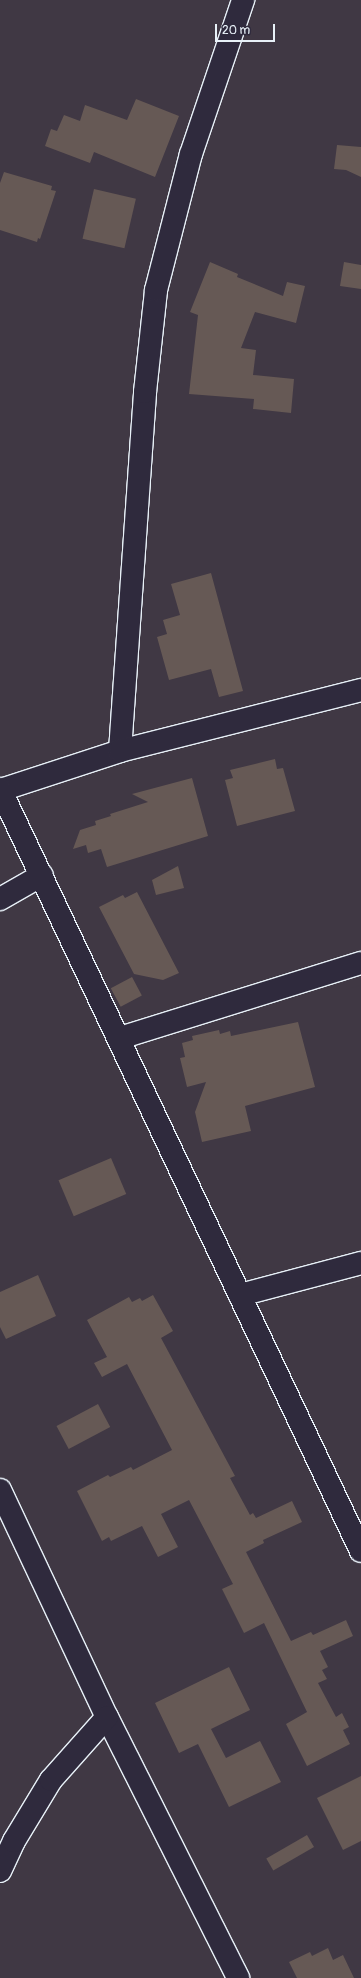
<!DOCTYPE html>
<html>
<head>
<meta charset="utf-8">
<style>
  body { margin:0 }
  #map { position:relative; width:361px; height:1978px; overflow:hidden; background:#403844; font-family:Pangolin,sans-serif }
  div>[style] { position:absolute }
  .building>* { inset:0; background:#665955; transform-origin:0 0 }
  .roads { filter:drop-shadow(1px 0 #e8f1f8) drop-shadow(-1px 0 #e8f1f8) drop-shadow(0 1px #e8f1f8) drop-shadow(0 -1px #e8f1f8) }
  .minor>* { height:22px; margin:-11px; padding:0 11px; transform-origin:11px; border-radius:11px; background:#2f2a3d }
  .tertiary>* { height:22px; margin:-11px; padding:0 11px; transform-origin:11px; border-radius:11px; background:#2f2a3d }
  span { translate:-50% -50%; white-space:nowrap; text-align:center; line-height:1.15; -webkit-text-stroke:3px #2f2a3d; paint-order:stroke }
  .scale { position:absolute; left:215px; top:24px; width:60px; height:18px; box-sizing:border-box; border:2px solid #e8f1f8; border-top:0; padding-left:5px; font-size:12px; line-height:14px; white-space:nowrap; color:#e8f1f8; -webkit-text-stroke:3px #2f2a3d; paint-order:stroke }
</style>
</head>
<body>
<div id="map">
  <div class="building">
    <i style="clip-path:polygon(136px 99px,179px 116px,155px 177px,94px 152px,90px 163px,45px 146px,51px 129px,57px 131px,64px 115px,80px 121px,85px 105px,127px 120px)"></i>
    <i style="clip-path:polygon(337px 145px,361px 147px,361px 177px,346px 170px,334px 169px)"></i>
    <i style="clip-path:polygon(4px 172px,52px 186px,51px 190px,56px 191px,40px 239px,38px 238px,37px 242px,0 230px,0 183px)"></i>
    <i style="left:94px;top:189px;width:43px;height:51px;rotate:13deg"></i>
    <i style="clip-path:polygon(210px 262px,238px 274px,237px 277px,283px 296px,287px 282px,305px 286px,296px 323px,255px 312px,241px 348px,256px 350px,253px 375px,294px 379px,291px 413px,253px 409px,254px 399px,189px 394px,198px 315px,190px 312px)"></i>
    <i style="clip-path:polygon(344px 262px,361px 265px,361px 289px,340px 286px)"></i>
    <i style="clip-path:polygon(211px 573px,243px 691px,219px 697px,211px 669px,169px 680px,157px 637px,167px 634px,163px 620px,180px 615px,171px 584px)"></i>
    <i style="clip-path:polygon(275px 759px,277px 769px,283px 768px,295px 811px,237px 826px,225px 780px,233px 778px,230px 770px)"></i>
    <i style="clip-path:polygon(192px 778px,208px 836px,107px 867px,101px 849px,88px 853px,86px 845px,73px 849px,80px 830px,96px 825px,95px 821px,111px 816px,110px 814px,148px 802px,132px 794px)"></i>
    <i style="clip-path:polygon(178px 866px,184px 888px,156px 895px,152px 880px)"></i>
    <i style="clip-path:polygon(137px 892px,179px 973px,163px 980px,134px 974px,99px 907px,123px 895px,125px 898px)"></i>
    <i style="left:132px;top:977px;width:21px;height:24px;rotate:62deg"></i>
    <i style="clip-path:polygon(298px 1022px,315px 1087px,245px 1106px,251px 1131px,202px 1142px,195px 1112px,206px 1082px,187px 1087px,180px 1058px,185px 1057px,182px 1043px,193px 1040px,192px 1036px,219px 1030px,220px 1034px,230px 1031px,231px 1036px)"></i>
    <i style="left:111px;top:1158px;width:39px;height:57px;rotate:67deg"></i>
    <i style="clip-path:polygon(38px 1275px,56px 1316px,6px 1339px,0 1327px,0 1292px)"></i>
    <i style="clip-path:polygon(153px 1295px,173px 1331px,161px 1338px,235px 1476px,230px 1478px,250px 1515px,253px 1513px,256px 1518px,292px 1501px,302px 1522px,263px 1540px,264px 1543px,246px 1552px,291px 1641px,311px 1632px,313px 1635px,346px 1620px,353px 1636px,320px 1651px,328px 1667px,322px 1670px,327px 1679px,318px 1683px,336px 1717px,342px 1713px,349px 1727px,343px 1730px,350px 1744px,307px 1766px,286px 1724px,307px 1712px,264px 1623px,244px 1633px,222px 1589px,233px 1584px,189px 1500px,161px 1514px,178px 1547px,158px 1557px,142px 1526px,111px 1541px,109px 1537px,102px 1541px,77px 1491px,108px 1475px,110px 1477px,131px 1467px,133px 1470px,172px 1450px,127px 1364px,102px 1377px,94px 1363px,107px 1357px,87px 1320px,129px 1297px,132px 1302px,140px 1298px,142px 1301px)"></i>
    <i style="left:98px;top:1404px;width:26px;height:47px;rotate:62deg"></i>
    <i style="clip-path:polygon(229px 1667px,250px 1710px,211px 1729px,226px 1758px,260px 1741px,281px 1782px,229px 1807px,198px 1744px,179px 1753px,155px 1703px)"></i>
    <i style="clip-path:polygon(361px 1776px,361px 1841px,343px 1850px,317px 1798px)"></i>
    <i style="left:307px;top:1835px;width:14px;height:47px;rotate:60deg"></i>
    <i style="clip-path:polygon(328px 1948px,333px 1960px,343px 1955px,354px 1978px,297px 1978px,289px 1962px,310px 1952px,312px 1956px)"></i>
  </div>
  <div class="roads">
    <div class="minor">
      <i style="left:120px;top:751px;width:360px;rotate:-86deg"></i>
      <i style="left:145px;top:392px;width:103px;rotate:-83.8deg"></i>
      <i style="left:156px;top:290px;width:140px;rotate:-75.6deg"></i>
      <i style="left:191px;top:154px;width:163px;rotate:-71.3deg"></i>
      <i style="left:1px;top:790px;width:125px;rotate:-18.1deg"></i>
      <i style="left:120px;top:751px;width:249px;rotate:-14.2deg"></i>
      <i style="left:0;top:899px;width:48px;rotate:-29.7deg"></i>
      <i style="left:120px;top:1038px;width:252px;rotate:-17.3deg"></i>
      <i style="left:240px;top:1295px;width:125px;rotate:-14.8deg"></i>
      <i style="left:0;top:1490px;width:251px;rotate:64.8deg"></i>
      <i style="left:107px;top:1717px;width:292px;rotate:63.3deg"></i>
      <i style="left:0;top:1871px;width:33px;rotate:-65deg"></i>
      <i style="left:14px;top:1841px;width:71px;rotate:-58.8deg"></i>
      <i style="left:51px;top:1780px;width:84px;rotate:-48.4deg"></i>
    </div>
    <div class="tertiary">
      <i style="left:0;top:789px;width:843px;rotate:64.65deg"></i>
    </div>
  </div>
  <div class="scale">20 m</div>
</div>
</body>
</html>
